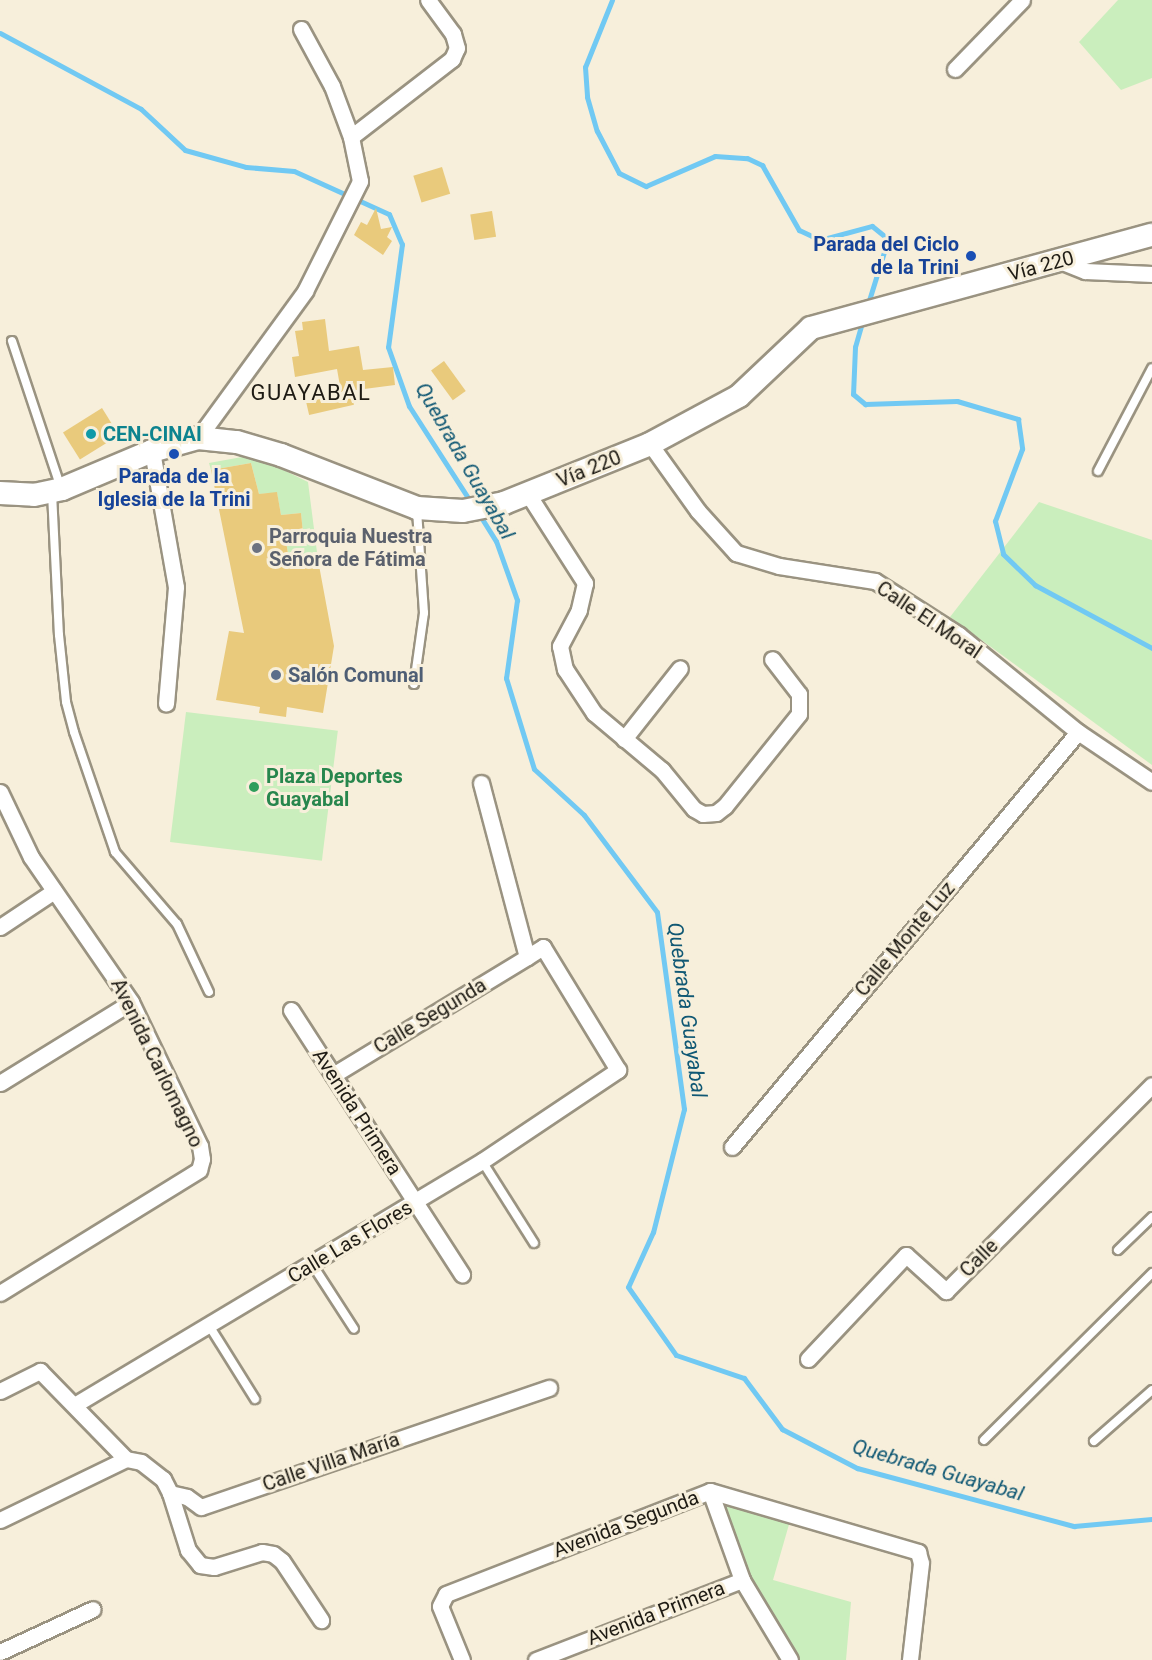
<!DOCTYPE html>
<html>
<head>
<meta charset="utf-8">
<style>
  body { margin:0 }
  #map { position:relative; width:1152px; height:1660px; overflow:hidden; background:#f7efdb; font-family:Roboto,sans-serif }
  div>[style] { position:absolute }
  .green>* { inset:0; background:#caeebd; transform-origin:0 0 }
  .stream>* { height:5px; margin:-2.5px; padding:0 2.5px; transform-origin:2.5px; border-radius:2.5px; background:#71c9f3 }
  .building>* { inset:0; background:#e9ca7c; transform-origin:0 0 }
  .roads { filter:drop-shadow(2px 0 #9a9381) drop-shadow(-2px 0 #9a9381) drop-shadow(0 2px #9a9381) drop-shadow(0 -2px #9a9381) }
  .service>* { height:8px; margin:-4px; padding:0 4px; transform-origin:4px; border-radius:4px; background:#fff }
  .minor>* { height:15px; margin:-7.5px; padding:0 7.5px; transform-origin:7.5px; border-radius:7.5px; background:#fff }
  .secondary>* { height:22px; margin:-11px; padding:0 11px; transform-origin:11px; border-radius:11px; background:#fff }
  .dots>* { width:16px; height:16px; translate:-50% -50%; box-sizing:border-box; border:3px solid #f7efdb; border-radius:50% }
  span { translate:-50% -50%; white-space:nowrap; text-align:center; line-height:1.15; -webkit-text-stroke:6px #f7efdb; paint-order:stroke }
  .transit-label { font-size:20px; color:#164399; font-weight:700 }
  .right { translate:-100% -50%; text-align:right }
  .street-label { font-size:20px; color:#1e1b14 }
  .culture-label { font-size:20px; color:#0d838f; font-weight:700 }
  .left { translate:0 -50%; text-align:left }
  .worship-label { font-size:20px; color:#5b616d; font-weight:700 }
  .service-label { font-size:20px; color:#4e5e75; font-weight:700 }
  .leisure-label { font-size:20px; color:#27864d; font-weight:700 }
  .water-label { font-size:21px; color:#105874; font-style:italic }
  .quarter-label { font-size:22px; color:#1e1b14; letter-spacing:1.5px }
</style>
</head>
<body>
<div id="map">
  <div class="green">
    <i style="clip-path:polygon(1118px 0,1152px 0,1152px 78px,1121px 90px,1079px 42px)"></i>
    <i style="clip-path:polygon(253px 455px,308px 482px,318px 560px,290px 565px,285px 536px,303px 533px,301px 513px,281px 515px,277px 493px,259px 494px,251px 463px,211px 470px,209px 463px)"></i>
    <i style="clip-path:polygon(1039px 502px,1152px 540px,1152px 765px,950px 617px)"></i>
    <i style="left:186px;top:712px;width:153px;height:131px;rotate:7deg"></i>
    <i style="clip-path:polygon(722px 1502px,790px 1521px,773px 1580px,851px 1602px,846px 1660px,797px 1660px,753px 1587px)"></i>
  </div>
  <div class="stream">
    <i style="left:612px;top:0;width:72px;rotate:111.9deg"></i>
    <i style="left:585px;top:67px;width:30px;rotate:86deg"></i>
    <i style="left:587px;top:97px;width:35px;rotate:74deg"></i>
    <i style="left:597px;top:131px;width:47px;rotate:62.4deg"></i>
    <i style="left:619px;top:173px;width:30px;rotate:26deg"></i>
    <i style="left:646px;top:186px;width:75px;rotate:-23.5deg"></i>
    <i style="left:715px;top:156px;width:32px;rotate:4deg"></i>
    <i style="left:747px;top:158px;width:17px;rotate:25deg"></i>
    <i style="left:762px;top:165px;width:75px;rotate:60.4deg"></i>
    <i style="left:799px;top:230px;width:23px;rotate:25deg"></i>
    <i style="left:820px;top:240px;width:54px;rotate:-15.1deg"></i>
    <i style="left:872px;top:226px;width:21px;rotate:39deg"></i>
    <i style="left:888px;top:239px;width:71px;rotate:107.2deg"></i>
    <i style="left:0;top:33px;width:160px;rotate:28.3deg"></i>
    <i style="left:141px;top:109px;width:60px;rotate:43deg"></i>
    <i style="left:185px;top:150px;width:63px;rotate:15.6deg"></i>
    <i style="left:246px;top:167px;width:48px;rotate:4.8deg"></i>
    <i style="left:294px;top:171px;width:104px;rotate:24.4deg"></i>
    <i style="left:389px;top:214px;width:33px;rotate:67deg"></i>
    <i style="left:402px;top:244px;width:104px;rotate:97.7deg"></i>
    <i style="left:388px;top:347px;width:63px;rotate:70.4deg"></i>
    <i style="left:409px;top:406px;width:117px;rotate:57.3deg"></i>
    <i style="left:863px;top:319px;width:29px;rotate:106deg"></i>
    <i style="left:855px;top:347px;width:47px;rotate:92.4deg"></i>
    <i style="left:853px;top:394px;width:16px;rotate:40deg"></i>
    <i style="left:865px;top:404px;width:92px;rotate:-1.9deg"></i>
    <i style="left:957px;top:401px;width:64px;rotate:16.4deg"></i>
    <i style="left:1018px;top:419px;width:30px;rotate:82deg"></i>
    <i style="left:1022px;top:449px;width:77px;rotate:110.6deg"></i>
    <i style="left:995px;top:521px;width:34px;rotate:76deg"></i>
    <i style="left:1003px;top:554px;width:45px;rotate:44.1deg"></i>
    <i style="left:1035px;top:585px;width:133px;rotate:28.3deg"></i>
    <i style="left:479px;top:514px;width:32px;rotate:58deg"></i>
    <i style="left:496px;top:541px;width:63px;rotate:70.4deg"></i>
    <i style="left:517px;top:600px;width:79px;rotate:98deg"></i>
    <i style="left:506px;top:678px;width:95px;rotate:72.9deg"></i>
    <i style="left:534px;top:769px;width:68px;rotate:42.6deg"></i>
    <i style="left:584px;top:815px;width:121px;rotate:53deg"></i>
    <i style="left:657px;top:912px;width:199px;rotate:82.2deg"></i>
    <i style="left:684px;top:1109px;width:127px;rotate:104.1deg"></i>
    <i style="left:653px;top:1232px;width:60px;rotate:114.4deg"></i>
    <i style="left:628px;top:1287px;width:83px;rotate:54.8deg"></i>
    <i style="left:676px;top:1355px;width:72px;rotate:18.7deg"></i>
    <i style="left:744px;top:1378px;width:64px;rotate:53.3deg"></i>
    <i style="left:782px;top:1429px;width:85px;rotate:27.5deg"></i>
    <i style="left:857px;top:1468px;width:225px;rotate:15deg"></i>
    <i style="left:1074px;top:1526px;width:78px;rotate:-5.1deg"></i>
  </div>
  <div class="building">
    <i style="left:442px;top:167px;width:28px;height:30px;rotate:73deg"></i>
    <i style="clip-path:polygon(376px 208px,381px 229px,392px 227px,387px 237px,392px 241px,383px 255px,354px 235px,361px 222px,367px 225px)"></i>
    <i style="left:492px;top:211px;width:26px;height:22px;rotate:81deg"></i>
    <i style="clip-path:polygon(325px 319px,329px 351px,359px 346px,363px 370px,393px 367px,395px 385px,341px 392px,337px 369px,295px 377px,292px 357px,299px 356px,295px 331px,303px 330px,302px 322px)"></i>
    <i style="left:444px;top:361px;width:37px;height:16px;rotate:54deg"></i>
    <i style="left:351px;top:392px;width:13px;height:46px;rotate:77deg"></i>
    <i style="left:102px;top:408px;width:32px;height:46px;rotate:58deg"></i>
    <i style="clip-path:polygon(251px 463px,259px 494px,277px 492px,281px 515px,301px 513px,303px 533px,285px 536px,290px 565px,318px 560px,334px 646px,323px 713px,287px 707px,286px 717px,259px 713px,260px 707px,216px 700px,229px 631px,244px 633px,211px 470px)"></i>
  </div>
  <div class="roads">
    <div class="service">
      <i style="left:12px;top:341px;width:155px;rotate:71.6deg"></i>
      <i style="left:1098px;top:471px;width:116px;rotate:-62.3deg"></i>
      <i style="left:52px;top:493px;width:142px;rotate:87.2deg"></i>
      <i style="left:59px;top:635px;width:67px;rotate:84deg"></i>
      <i style="left:66px;top:702px;width:31px;rotate:75deg"></i>
      <i style="left:74px;top:732px;width:127px;rotate:71.1deg"></i>
      <i style="left:115px;top:852px;width:95px;rotate:49.3deg"></i>
      <i style="left:177px;top:924px;width:75px;rotate:64.8deg"></i>
      <i style="left:414px;top:684px;width:72px;rotate:-82deg"></i>
      <i style="left:424px;top:613px;width:104px;rotate:-93.9deg"></i>
      <i style="left:482px;top:1161px;width:97px;rotate:57.6deg"></i>
      <i style="left:1118px;top:1250px;width:47px;rotate:-44.1deg"></i>
      <i style="left:312px;top:1264px;width:77px;rotate:57.1deg"></i>
      <i style="left:210px;top:1327px;width:85px;rotate:58deg"></i>
      <i style="left:984px;top:1440px;width:237px;rotate:-44.8deg"></i>
      <i style="left:1094px;top:1441px;width:77px;rotate:-41.3deg"></i>
    </div>
    <div class="minor">
      <i style="left:301px;top:29px;width:65px;rotate:61.5deg"></i>
      <i style="left:332px;top:86px;width:54px;rotate:69.6deg"></i>
      <i style="left:955px;top:69px;width:96px;rotate:-45.8deg"></i>
      <i style="left:1060px;top:261px;width:27px;rotate:22deg"></i>
      <i style="left:1085px;top:271px;width:67px;rotate:2.6deg"></i>
      <i style="left:198px;top:438px;width:182px;rotate:-53.9deg"></i>
      <i style="left:305px;top:291px;width:123px;rotate:-63.4deg"></i>
      <i style="left:360px;top:181px;width:45px;rotate:-101.6deg"></i>
      <i style="left:351px;top:137px;width:128px;rotate:-37.7deg"></i>
      <i style="left:452px;top:59px;width:12px;rotate:-66deg"></i>
      <i style="left:457px;top:48px;width:15px;rotate:-106deg"></i>
      <i style="left:453px;top:34px;width:42px;rotate:-126.3deg"></i>
      <i style="left:650px;top:444px;width:82px;rotate:54.4deg"></i>
      <i style="left:698px;top:511px;width:57px;rotate:47.9deg"></i>
      <i style="left:736px;top:553px;width:45px;rotate:16.8deg"></i>
      <i style="left:779px;top:566px;width:97px;rotate:8.9deg"></i>
      <i style="left:875px;top:581px;width:100px;rotate:32.7deg"></i>
      <i style="left:959px;top:635px;width:154px;rotate:39.2deg"></i>
      <i style="left:1078px;top:732px;width:89px;rotate:34deg"></i>
      <i style="left:152px;top:451px;width:138px;rotate:80deg"></i>
      <i style="left:176px;top:587px;width:117px;rotate:94.9deg"></i>
      <i style="left:528px;top:494px;width:106px;rotate:57.4deg"></i>
      <i style="left:585px;top:583px;width:28px;rotate:103deg"></i>
      <i style="left:579px;top:610px;width:41px;rotate:117.8deg"></i>
      <i style="left:560px;top:646px;width:24px;rotate:78deg"></i>
      <i style="left:565px;top:669px;width:53px;rotate:56.6deg"></i>
      <i style="left:594px;top:713px;width:89px;rotate:40deg"></i>
      <i style="left:662px;top:770px;width:50px;rotate:50.6deg"></i>
      <i style="left:694px;top:809px;width:10px;rotate:29deg"></i>
      <i style="left:703px;top:814px;width:13px;rotate:-4deg"></i>
      <i style="left:716px;top:813px;width:11px;rotate:-38deg"></i>
      <i style="left:725px;top:806px;width:118px;rotate:-51.2deg"></i>
      <i style="left:799px;top:714px;width:20px;rotate:-90deg"></i>
      <i style="left:799px;top:694px;width:44px;rotate:-127.6deg"></i>
      <i style="left:624px;top:739px;width:90px;rotate:-51.7deg"></i>
      <i style="left:0;top:792px;width:72px;rotate:64.5deg"></i>
      <i style="left:31px;top:857px;width:176px;rotate:55.4deg"></i>
      <i style="left:131px;top:1002px;width:160px;rotate:64.4deg"></i>
      <i style="left:200px;top:1146px;width:13px;rotate:81deg"></i>
      <i style="left:202px;top:1159px;width:11px;rotate:105deg"></i>
      <i style="left:199px;top:1170px;width:234px;rotate:148.3deg"></i>
      <i style="left:0;top:927px;width:65px;rotate:-33.7deg"></i>
      <i style="left:291px;top:1010px;width:315px;rotate:57.1deg"></i>
      <i style="left:333px;top:1075px;width:227px;rotate:-31.3deg"></i>
      <i style="left:0;top:1083px;width:154px;rotate:-31.7deg"></i>
      <i style="left:732px;top:1147px;width:540px;rotate:-50.18deg"></i>
      <i style="left:808px;top:1359px;width:143px;rotate:-46.7deg"></i>
      <i style="left:906px;top:1255px;width:54px;rotate:42deg"></i>
      <i style="left:946px;top:1291px;width:291px;rotate:-45deg"></i>
      <i style="left:0;top:1391px;width:45px;rotate:-26.6deg"></i>
      <i style="left:40px;top:1371px;width:123px;rotate:45.7deg"></i>
      <i style="left:126px;top:1459px;width:140px;rotate:154.2deg"></i>
      <i style="left:76px;top:1404px;width:473px;rotate:-30.9deg"></i>
      <i style="left:482px;top:1161px;width:164px;rotate:-33.8deg"></i>
      <i style="left:618px;top:1070px;width:144px;rotate:-121.4deg"></i>
      <i style="left:543px;top:947px;width:19px;rotate:148deg"></i>
      <i style="left:527px;top:957px;width:180px;rotate:-104.8deg"></i>
      <i style="left:126px;top:1459px;width:15px;rotate:11deg"></i>
      <i style="left:141px;top:1462px;width:28px;rotate:38deg"></i>
      <i style="left:163px;top:1479px;width:16px;rotate:63deg"></i>
      <i style="left:170px;top:1493px;width:17px;rotate:13deg"></i>
      <i style="left:187px;top:1497px;width:17px;rotate:36deg"></i>
      <i style="left:201px;top:1507px;width:368px;rotate:-18.9deg"></i>
      <i style="left:710px;top:1491px;width:95px;rotate:70.2deg"></i>
      <i style="left:742px;top:1580px;width:93px;rotate:59deg"></i>
      <i style="left:170px;top:1493px;width:60px;rotate:72.5deg"></i>
      <i style="left:188px;top:1550px;width:19px;rotate:51deg"></i>
      <i style="left:200px;top:1565px;width:14px;rotate:8deg"></i>
      <i style="left:214px;top:1567px;width:50px;rotate:-17.4deg"></i>
      <i style="left:262px;top:1552px;width:11px;rotate:10deg"></i>
      <i style="left:273px;top:1554px;width:11px;rotate:38deg"></i>
      <i style="left:282px;top:1561px;width:71px;rotate:56.5deg"></i>
      <i style="left:0;top:1652px;width:102px;rotate:-24.8deg"></i>
      <i style="left:462px;top:1660px;width:58px;rotate:-112.2deg"></i>
      <i style="left:440px;top:1606px;width:13px;rotate:-63deg"></i>
      <i style="left:446px;top:1594px;width:283px;rotate:-21.3deg"></i>
      <i style="left:710px;top:1491px;width:217px;rotate:16.3deg"></i>
      <i style="left:918px;top:1552px;width:11px;rotate:75deg"></i>
      <i style="left:921px;top:1563px;width:98px;rotate:96.5deg"></i>
      <i style="left:536px;top:1660px;width:221px;rotate:-21.2deg"></i>
    </div>
    <div class="secondary">
      <i style="left:0;top:493px;width:34px;rotate:3deg"></i>
      <i style="left:34px;top:495px;width:29px;rotate:-12deg"></i>
      <i style="left:62px;top:489px;width:98px;rotate:-22.9deg"></i>
      <i style="left:152px;top:451px;width:48px;rotate:-15.8deg"></i>
      <i style="left:198px;top:438px;width:39px;rotate:6deg"></i>
      <i style="left:237px;top:442px;width:46px;rotate:16.5deg"></i>
      <i style="left:281px;top:455px;width:146px;rotate:21.3deg"></i>
      <i style="left:417px;top:508px;width:46px;rotate:3.7deg"></i>
      <i style="left:463px;top:511px;width:42px;rotate:-11deg"></i>
      <i style="left:504px;top:503px;width:157px;rotate:-22deg"></i>
      <i style="left:650px;top:444px;width:101px;rotate:-28.3deg"></i>
      <i style="left:739px;top:396px;width:99px;rotate:-43.4deg"></i>
      <i style="left:811px;top:328px;width:353px;rotate:-15.3deg"></i>
    </div>
  </div>
  <div class="dots">
    <i style="left:971px;top:256px;background:#1a4fb4"></i>
    <i style="left:91px;top:434px;background:#0f9aa8"></i>
    <i style="left:174px;top:454px;background:#1a4fb4"></i>
    <i style="left:257px;top:548px;background:#6b7280"></i>
    <i style="left:276px;top:675px;background:#5c6f8a"></i>
    <i style="left:254px;top:787px;background:#2e9e5b"></i>
  </div>
  <div class="transit-label">
    <span class="right" style="left:959px;top:256px">Parada del Ciclo<br>de la Trini</span>
    <span style="left:174px;top:488px">Parada de la<br>Iglesia de la Trini</span>
  </div>
  <div class="street-label">
    <span style="left:1041px;top:266px;rotate:-15deg">Vía 220</span>
    <span style="left:589px;top:469px;rotate:-22deg">Vía 220</span>
    <span style="left:929px;top:620px;rotate:34deg">Calle El Moral</span>
    <span style="left:905px;top:939px;rotate:-50deg">Calle Monte Luz</span>
    <span style="left:430px;top:1016px;rotate:-31deg">Calle Segunda</span>
    <span style="left:157px;top:1063px;rotate:64deg">Avenida Carlomagno</span>
    <span style="left:357px;top:1112px;rotate:57deg">Avenida Primera</span>
    <span style="left:350px;top:1242px;rotate:-31deg">Calle Las Flores</span>
    <span style="left:979px;top:1258px;rotate:-45deg">Calle</span>
    <span style="left:331px;top:1462px;rotate:-19deg">Calle Villa María</span>
    <span style="left:626px;top:1524px;rotate:-21deg">Avenida Segunda</span>
    <span style="left:656px;top:1613px;rotate:-21deg">Avenida Primera</span>
  </div>
  <div class="culture-label">
    <span class="left" style="left:103px;top:434px">CEN-CINAI</span>
  </div>
  <div class="worship-label">
    <span class="left" style="left:269px;top:548px">Parroquia Nuestra<br>Señora de Fátima</span>
  </div>
  <div class="service-label">
    <span class="left" style="left:288px;top:675px">Salón Comunal</span>
  </div>
  <div class="leisure-label">
    <span class="left" style="left:266px;top:788px">Plaza Deportes<br>Guayabal</span>
  </div>
  <div class="water-label">
    <span style="left:465px;top:461px;rotate:60deg">Quebrada Guayabal</span>
    <span style="left:687px;top:1010px;rotate:82deg">Quebrada Guayabal</span>
    <span style="left:938px;top:1470px;rotate:16deg">Quebrada Guayabal</span>
  </div>
  <div class="quarter-label">
    <span style="left:311px;top:393px">GUAYABAL</span>
  </div>
</div>
</body>
</html>
